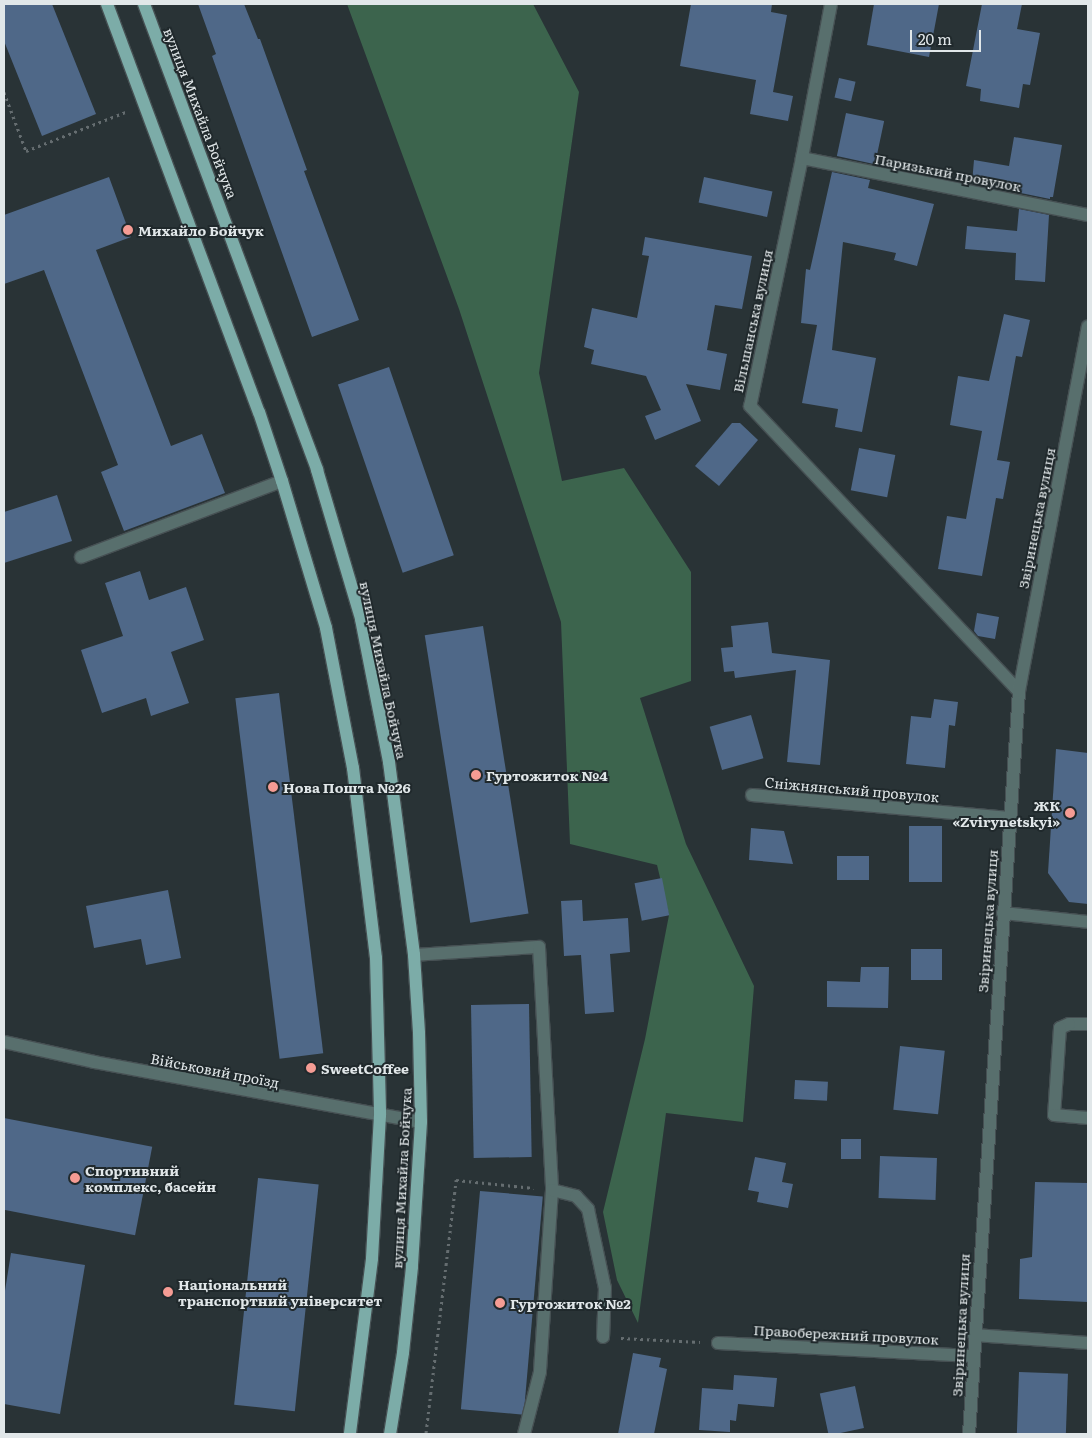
<!DOCTYPE html>
<html>
<head>
<meta charset="utf-8">
<style>
  body { margin:0 }
  #map { position:relative; width:1092px; height:1438px; overflow:hidden; background:#293336; font-family:Literata,serif }
  div>[style] { position:absolute }
  .green>* { inset:0; background:#3c644d }
  .building>* { inset:0; background:#4f6888; transform-origin:0 0 }
  .path>* { height:3px; margin-top:-1.5px; transform-origin:0; background:repeating-linear-gradient(90deg,#656d70 0 2.5px,transparent 0 6.5px) }
  .roads { filter:drop-shadow(1px 0 #465053) drop-shadow(-1px 0 #465053) drop-shadow(0 1px #465053) drop-shadow(0 -1px #465053) }
  .minor>* { height:12px; margin:-6px; padding:0 6px; transform-origin:6px; border-radius:6px; background:#586f6d }
  .major>* { height:12px; margin:-6px; padding:0 6px; transform-origin:6px; border-radius:6px; background:#7caca8 }
  .dots>* { width:14px; height:14px; translate:-50% -50%; box-sizing:border-box; border:2px solid #20292c; border-radius:50% }
  span { translate:-50% -50%; white-space:nowrap; text-align:center; line-height:1.15; -webkit-text-stroke:4px #20292c; paint-order:stroke }
  .street-label { font-size:14px; color:#e1e7e9 }
  .poi-label { font-size:14px; color:#e1e7e9; font-weight:700 }
  .left { translate:0 -50%; text-align:left }
  .right { translate:-100% -50%; text-align:right }
  .frame { position:absolute; inset:0; border:5px solid #e1e7e9; pointer-events:none }
  .scale { position:absolute; left:910px; top:30px; width:71px; height:22px; box-sizing:border-box; border:2px solid #e1e7e9; border-top:0; padding-left:6px; font-size:15px; line-height:18px; white-space:nowrap; color:#e1e7e9; -webkit-text-stroke:4px #20292c; paint-order:stroke }
</style>
</head>
<body>
<div id="map">
  <div class="green">
    <i style="clip-path:polygon(347px 4px,533px 4px,579px 92px,539px 373px,562px 481px,624px 468px,691px 572px,691px 681px,640px 698px,686px 844px,754px 986px,743px 1122px,666px 1113px,638px 1323px,617px 1280px,603px 1212px,645px 1039px,669px 915px,657px 865px,570px 844px,561px 622px,459px 309px)"></i>
  </div>
  <div class="building">
    <i style="clip-path:polygon(4px 4px,52px 4px,96px 114px,42px 136px,4px 41px)"></i>
    <i style="clip-path:polygon(198px 4px,244px 4px,258px 39px,260px 39px,307px 170px,304px 171px,359px 320px,312px 337px,212px 56px,216px 54px)"></i>
    <i style="clip-path:polygon(691px 4px,772px 4px,771px 12px,787px 15px,773px 92px,793px 96px,788px 121px,750px 114px,756px 80px,680px 66px)"></i>
    <i style="clip-path:polygon(874px 4px,939px 4px,929px 57px,867px 45px)"></i>
    <i style="clip-path:polygon(982px 4px,1022px 4px,1017px 29px,1040px 33px,1030px 85px,1023px 84px,1019px 108px,980px 101px,981px 89px,966px 86px)"></i>
    <i style="left:839px;top:78px;width:17px;height:20px;rotate:13deg"></i>
    <i style="left:846px;top:113px;width:39px;height:44px;rotate:12deg"></i>
    <i style="clip-path:polygon(1014px 137px,1062px 145px,1053px 197px,1050px 197px,1050px 199px,972px 183px,974px 160px,1009px 166px)"></i>
    <i style="clip-path:polygon(832px 172px,870px 180px,868px 188px,934px 204px,917px 266px,894px 260px,896px 253px,843px 242px,832px 350px,876px 358px,862px 432px,835px 427px,838px 409px,802px 403px,817px 325px,801px 323px,806px 269px,810px 270px)"></i>
    <i style="clip-path:polygon(109px 177px,131px 237px,96px 250px,171px 446px,202px 434px,225px 493px,124px 531px,101px 472px,118px 465px,44px 270px,4px 284px,4px 215px)"></i>
    <i style="left:704px;top:177px;width:70px;height:26px;rotate:12deg"></i>
    <i style="clip-path:polygon(1019px 209px,1049px 215px,1045px 282px,1015px 280px,1016px 253px,965px 249px,967px 226px,1017px 231px)"></i>
    <i style="clip-path:polygon(645px 237px,752px 256px,742px 309px,715px 305px,707px 350px,727px 354px,720px 390px,686px 384px,701px 421px,655px 440px,645px 416px,661px 410px,646px 376px,591px 364px,594px 350px,584px 347px,592px 308px,637px 318px,649px 256px,642px 255px)"></i>
    <i style="clip-path:polygon(1004px 314px,1030px 320px,1022px 357px,1016px 356px,997px 460px,1010px 462px,1003px 499px,996px 498px,982px 576px,938px 569px,947px 516px,966px 519px,982px 431px,950px 425px,958px 376px,989px 381px)"></i>
    <i style="left:389px;top:367px;width:199px;height:54px;rotate:71deg"></i>
    <i style="clip-path:polygon(732px 423px,740px 423px,758px 440px,719px 486px,695px 466px)"></i>
    <i style="left:859px;top:448px;width:37px;height:43px;rotate:11deg"></i>
    <i style="clip-path:polygon(57px 495px,72px 541px,4px 563px,4px 512px)"></i>
    <i style="clip-path:polygon(140px 571px,149px 600px,186px 587px,204px 640px,171px 652px,189px 703px,151px 716px,146px 698px,102px 713px,81px 650px,123px 636px,105px 583px)"></i>
    <i style="clip-path:polygon(977px 613px,999px 617px,995px 639px,978px 636px,974px 631px)"></i>
    <i style="clip-path:polygon(768px 622px,772px 653px,830px 660px,820px 765px,787px 762px,796px 670px,735px 678px,734px 671px,724px 672px,721px 648px,733px 647px,731px 626px)"></i>
    <i style="left:483px;top:626px;width:291px;height:59px;rotate:81deg"></i>
    <i style="left:279px;top:693px;width:363px;height:44px;rotate:83deg"></i>
    <i style="clip-path:polygon(934px 699px,958px 702px,955px 726px,949px 725px,945px 768px,906px 764px,911px 716px,931px 718px)"></i>
    <i style="left:751px;top:715px;width:45px;height:43px;rotate:74deg"></i>
    <i style="clip-path:polygon(1056px 749px,1088px 753px,1088px 904px,1069px 902px,1048px 873px)"></i>
    <i style="left:909px;top:826px;width:33px;height:56px"></i>
    <i style="clip-path:polygon(751px 828px,784px 831px,793px 864px,749px 860px)"></i>
    <i style="left:837px;top:856px;width:32px;height:24px"></i>
    <i style="left:662px;top:878px;width:38px;height:28px;rotate:79deg"></i>
    <i style="clip-path:polygon(168px 890px,181px 958px,146px 965px,141px 939px,94px 948px,86px 906px)"></i>
    <i style="clip-path:polygon(582px 900px,583px 921px,628px 918px,630px 952px,610px 954px,614px 1012px,585px 1014px,581px 955px,564px 956px,561px 901px)"></i>
    <i style="left:911px;top:949px;width:31px;height:31px"></i>
    <i style="clip-path:polygon(861px 967px,889px 967px,888px 1008px,827px 1007px,827px 981px,860px 982px)"></i>
    <i style="left:529px;top:1004px;width:153px;height:58px;rotate:89deg"></i>
    <i style="left:900px;top:1046px;width:45px;height:64px;rotate:6deg"></i>
    <i style="left:795px;top:1080px;width:33px;height:19px;rotate:3deg"></i>
    <i style="left:4px;top:1118px;width:151px;height:90px;rotate:11deg"></i>
    <i style="left:861px;top:1139px;width:20px;height:20px;rotate:90deg"></i>
    <i style="left:880px;top:1156px;width:57px;height:42px;rotate:2deg"></i>
    <i style="clip-path:polygon(755px 1157px,786px 1163px,782px 1182px,793px 1184px,788px 1208px,757px 1202px,759px 1192px,748px 1190px)"></i>
    <i style="left:258px;top:1178px;width:61px;height:228px;rotate:6deg"></i>
    <i style="clip-path:polygon(1035px 1182px,1088px 1183px,1088px 1302px,1019px 1299px,1020px 1259px,1032px 1257px)"></i>
    <i style="left:480px;top:1191px;width:63px;height:219px;rotate:5deg"></i>
    <i style="clip-path:polygon(11px 1253px,85px 1265px,60px 1414px,4px 1404px,4px 1297px)"></i>
    <i style="clip-path:polygon(633px 1353px,661px 1358px,659px 1367px,667px 1369px,654px 1434px,618px 1434px)"></i>
    <i style="left:1019px;top:1372px;width:49px;height:62px;rotate:2deg"></i>
    <i style="clip-path:polygon(734px 1375px,777px 1378px,774px 1407px,738px 1404px,736px 1421px,730px 1420px,730px 1432px,699px 1430px,702px 1388px,733px 1390px)"></i>
    <i style="left:855px;top:1386px;width:43px;height:36px;rotate:78deg"></i>
  </div>
  <div class="path">
    <i style="left:4px;top:92px;width:63px;rotate:69.6deg"></i>
    <i style="left:26px;top:151px;width:110px;rotate:-21.4deg"></i>
    <i style="left:621px;top:1338px;width:79px;rotate:2.9deg"></i>
    <i style="left:426px;top:1433px;width:255px;rotate:-83.2deg"></i>
    <i style="left:456px;top:1180px;width:78px;rotate:5.9deg"></i>
  </div>
  <div class="roads">
    <div class="minor">
      <i style="left:831px;top:4px;width:157px;rotate:100.7deg"></i>
      <i style="left:802px;top:158px;width:253px;rotate:101.8deg"></i>
      <i style="left:750px;top:406px;width:392px;rotate:46.7deg"></i>
      <i style="left:802px;top:158px;width:292px;rotate:11.3deg"></i>
      <i style="left:81px;top:557px;width:215px;rotate:-20.7deg"></i>
      <i style="left:752px;top:795px;width:258px;rotate:5.1deg"></i>
      <i style="left:1003px;top:913px;width:85px;rotate:6deg"></i>
      <i style="left:414px;top:955px;width:125px;rotate:-3.7deg"></i>
      <i style="left:539px;top:947px;width:243px;rotate:86.9deg"></i>
      <i style="left:552px;top:1190px;width:182px;rotate:93.8deg"></i>
      <i style="left:540px;top:1372px;width:64px;rotate:104.5deg"></i>
      <i style="left:1088px;top:1024px;width:19px;rotate:180deg"></i>
      <i style="left:1069px;top:1024px;width:10px;rotate:156deg"></i>
      <i style="left:1060px;top:1028px;width:87px;rotate:93.9deg"></i>
      <i style="left:1054px;top:1115px;width:34px;rotate:5deg"></i>
      <i style="left:4px;top:1042px;width:92px;rotate:12.5deg"></i>
      <i style="left:94px;top:1062px;width:332px;rotate:10.4deg"></i>
      <i style="left:552px;top:1190px;width:25px;rotate:14deg"></i>
      <i style="left:576px;top:1196px;width:18px;rotate:47deg"></i>
      <i style="left:588px;top:1209px;width:81px;rotate:77.9deg"></i>
      <i style="left:605px;top:1288px;width:49px;rotate:92.3deg"></i>
      <i style="left:974px;top:1335px;width:114px;rotate:4deg"></i>
      <i style="left:718px;top:1343px;width:255px;rotate:2.9deg"></i>
      <i style="left:969px;top:1434px;width:745px;rotate:-86.15deg"></i>
      <i style="left:1019px;top:691px;width:371px;rotate:-79.3deg"></i>
    </div>
    <div class="major">
      <i style="left:107px;top:4px;width:435px;rotate:69.6deg"></i>
      <i style="left:259px;top:412px;width:73px;rotate:71.6deg"></i>
      <i style="left:282px;top:481px;width:153px;rotate:73.3deg"></i>
      <i style="left:326px;top:628px;width:143px;rotate:79.1deg"></i>
      <i style="left:353px;top:768px;width:191px;rotate:83.1deg"></i>
      <i style="left:376px;top:958px;width:157px;rotate:88.5deg"></i>
      <i style="left:380px;top:1115px;width:144px;rotate:93.2deg"></i>
      <i style="left:372px;top:1259px;width:176px;rotate:97.2deg"></i>
      <i style="left:144px;top:4px;width:497px;rotate:69.6deg"></i>
      <i style="left:317px;top:470px;width:155px;rotate:73.5deg"></i>
      <i style="left:361px;top:619px;width:146px;rotate:78.9deg"></i>
      <i style="left:389px;top:762px;width:195px;rotate:82.6deg"></i>
      <i style="left:414px;top:955px;width:78px;rotate:86.3deg"></i>
      <i style="left:419px;top:1033px;width:89px;rotate:88.7deg"></i>
      <i style="left:421px;top:1122px;width:145px;rotate:93.6deg"></i>
      <i style="left:412px;top:1267px;width:86px;rotate:96deg"></i>
      <i style="left:403px;top:1353px;width:82px;rotate:99.1deg"></i>
    </div>
  </div>
  <div class="dots">
    <i style="left:128px;top:230px;background:#f59c94"></i>
    <i style="left:476px;top:775px;background:#f59c94"></i>
    <i style="left:273px;top:787px;background:#f59c94"></i>
    <i style="left:1070px;top:813px;background:#f59c94"></i>
    <i style="left:311px;top:1068px;background:#f59c94"></i>
    <i style="left:75px;top:1178px;background:#f59c94"></i>
    <i style="left:168px;top:1292px;background:#f59c94"></i>
    <i style="left:500px;top:1303px;background:#f59c94"></i>
  </div>
  <div class="street-label">
    <span style="left:201px;top:113px;rotate:69deg">вулиця Михайла Бойчука</span>
    <span style="left:948px;top:172px;rotate:11deg">Паризький провулок</span>
    <span style="left:752px;top:321px;rotate:-78deg">Вільшанська вулиця</span>
    <span style="left:1036px;top:518px;rotate:-79deg">Звіринецька вулиця</span>
    <span style="left:384px;top:670px;rotate:78deg">вулиця Михайла Бойчука</span>
    <span style="left:852px;top:789px;rotate:5deg">Сніжнянський провулок</span>
    <span style="left:987px;top:921px;rotate:-86deg">Звіринецька вулиця</span>
    <span style="left:215px;top:1070px;rotate:11deg">Військовий проїзд</span>
    <span style="left:401px;top:1178px;rotate:-87deg">вулиця Михайла Бойчука</span>
    <span style="left:960px;top:1325px;rotate:-87deg">Звіринецька вулиця</span>
    <span style="left:846px;top:1334px;rotate:3deg">Правобережний провулок</span>
  </div>
  <div class="poi-label">
    <span class="left" style="left:138px;top:230px">Михайло Бойчук</span>
    <span class="left" style="left:486px;top:775px">Гуртожиток №4</span>
    <span class="left" style="left:283px;top:787px">Нова Пошта №26</span>
    <span class="right" style="left:1060px;top:813px">ЖК<br>«Zvirynetskyi»</span>
    <span class="left" style="left:321px;top:1068px">SweetCoffee</span>
    <span class="left" style="left:85px;top:1178px">Спортивний<br>комплекс, басейн</span>
    <span class="left" style="left:178px;top:1292px">Національний<br>транспортний університет</span>
    <span class="left" style="left:510px;top:1303px">Гуртожиток №2</span>
  </div>
  <div class="frame"></div>
  <div class="scale">20 m</div>
</div>
</body>
</html>
